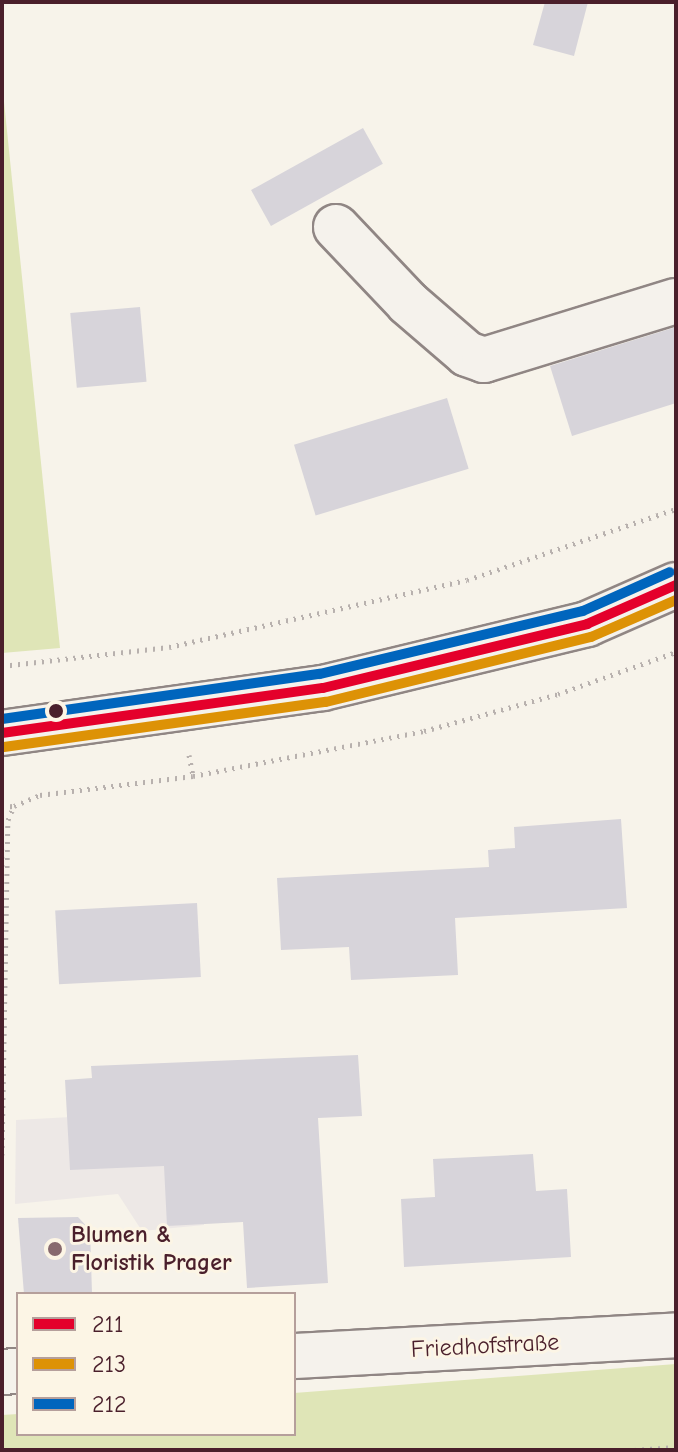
<!DOCTYPE html>
<html>
<head>
<meta charset="utf-8">
<style>
  body { margin:0 }
  #map { position:relative; width:678px; height:1452px; overflow:hidden; background:#f7f3ea; font-family:"Comic Neue",sans-serif }
  div>[style] { position:absolute }
  .built>* { inset:0; background:#ede8e6 }
  .green>* { inset:0; background:#dfe5b7 }
  .building>* { inset:0; background:#d7d4da; transform-origin:0 0 }
  .path>* { height:5px; margin-top:-2.5px; transform-origin:0; background:repeating-linear-gradient(90deg,#b8b1ae 0 2px,transparent 0 8px) }
  .roads { filter:drop-shadow(2px 0 #908684) drop-shadow(-2px 0 #908684) drop-shadow(0 2px #908684) drop-shadow(0 -2px #908684) }
  .minor>* { height:44px; margin:-22px; padding:0 22px; transform-origin:22px; border-radius:22px; background:#f5f2ec }
  .major>* { height:44px; margin:-22px; padding:0 22px; transform-origin:22px; border-radius:22px; background:#f5f2ec }
  .bus-1>* { height:10px; margin:-5px; padding:0 5px; transform-origin:5px; border-radius:5px; background:#e4002b }
  .bus-2>* { height:10px; margin:-5px; padding:0 5px; transform-origin:5px; border-radius:5px; background:#dd9206 }
  .bus-3>* { height:10px; margin:-5px; padding:0 5px; transform-origin:5px; border-radius:5px; background:#0065bd }
  .dots>* { width:22px; height:22px; translate:-50% -50%; box-sizing:border-box; border:4px solid #fcf5e5; border-radius:50% }
  span { translate:-50% -50%; white-space:nowrap; text-align:center; line-height:1.15; -webkit-text-stroke:6px #fcf5e5; paint-order:stroke }
  .poi-label { font-size:24px; color:#4a1f2b; font-weight:700 }
  .left { translate:0 -50%; text-align:left }
  .street-label { font-size:24px; color:#4a1f2b }
  .frame { position:absolute; inset:0; border:4px solid #4a1f2b; pointer-events:none }
  .legend { position:absolute; left:16px; top:1292px; width:280px; height:144px; box-sizing:border-box; background:#fcf5e5; border:2px solid #b59f9b; margin:0; padding:10px 14px; list-style:none; font-size:24px; color:#4a1f2b }
  .legend li { display:flex; align-items:center; gap:16px; height:40px }
  .legend b { width:40px; border:2px solid #b59f9b }
</style>
</head>
<body>
<div id="map">
  <div class="built">
    <i style="clip-path:polygon(199px 1110px,204px 1225px,142px 1231px,118px 1194px,15px 1204px,16px 1120px)"></i>
  </div>
  <div class="green">
    <i style="clip-path:polygon(2px 82px,60px 648px,2px 653px)"></i>
    <i style="clip-path:polygon(676px 1364px,676px 1450px,2px 1450px,2px 1415px,18px 1414px,18px 1434px,294px 1434px,294px 1393px)"></i>
  </div>
  <div class="building">
    <i style="clip-path:polygon(545px 2px,588px 2px,574px 56px,533px 45px)"></i>
    <i style="left:363px;top:128px;width:41px;height:128px;rotate:61deg"></i>
    <i style="left:140px;top:307px;width:75px;height:70px;rotate:85deg"></i>
    <i style="clip-path:polygon(676px 327px,676px 403px,572px 436px,550px 366px)"></i>
    <i style="left:447px;top:398px;width:74px;height:160px;rotate:73deg"></i>
    <i style="clip-path:polygon(621px 819px,627px 908px,455px 918px,458px 975px,351px 980px,349px 947px,281px 950px,277px 878px,489px 867px,488px 850px,515px 848px,514px 827px)"></i>
    <i style="left:197px;top:903px;width:74px;height:142px;rotate:87deg"></i>
    <i style="clip-path:polygon(358px 1055px,362px 1116px,318px 1118px,328px 1283px,247px 1288px,243px 1222px,167px 1226px,164px 1166px,70px 1170px,65px 1080px,92px 1078px,91px 1066px)"></i>
    <i style="clip-path:polygon(533px 1154px,536px 1191px,567px 1189px,571px 1257px,404px 1267px,401px 1199px,435px 1197px,433px 1159px)"></i>
    <i style="clip-path:polygon(78px 1217px,90px 1230px,92px 1294px,24px 1294px,18px 1218px)"></i>
  </div>
  <div class="path">
    <i style="left:2px;top:666px;width:168px;rotate:-6.5deg"></i>
    <i style="left:169px;top:647px;width:305px;rotate:-12.7deg"></i>
    <i style="left:467px;top:580px;width:221px;rotate:-18.8deg"></i>
    <i style="left:189px;top:755px;width:21px;rotate:79deg"></i>
    <i style="left:2px;top:807px;width:11px;rotate:-5deg"></i>
    <i style="left:2px;top:1155px;width:335px;rotate:-89deg"></i>
    <i style="left:8px;top:820px;width:15px;rotate:-67deg"></i>
    <i style="left:14px;top:806px;width:28px;rotate:-23deg"></i>
    <i style="left:40px;top:795px;width:154px;rotate:-7.1deg"></i>
    <i style="left:193px;top:776px;width:235px;rotate:-11deg"></i>
    <i style="left:424px;top:731px;width:139px;rotate:-15.4deg"></i>
    <i style="left:558px;top:694px;width:125px;rotate:-19.6deg"></i>
    <i style="left:634px;top:1450px;width:42px;rotate:-4.1deg"></i>
  </div>
  <div class="roads">
    <div class="minor">
      <i style="left:336px;top:227px;width:105px;rotate:46.5deg"></i>
      <i style="left:408px;top:303px;width:78px;rotate:40.8deg"></i>
      <i style="left:467px;top:354px;width:18px;rotate:19deg"></i>
      <i style="left:484px;top:360px;width:201px;rotate:-17.1deg"></i>
      <i style="left:294px;top:1356px;width:383px;rotate:-3.1deg"></i>
      <i style="left:2px;top:1372px;width:16px;rotate:-4deg"></i>
    </div>
    <div class="major">
      <i style="left:2px;top:733px;width:324px;rotate:-8deg"></i>
      <i style="left:323px;top:688px;width:272px;rotate:-13.6deg"></i>
      <i style="left:587px;top:624px;width:97px;rotate:-23.7deg"></i>
    </div>
  </div>
  <div class="bus-1">
    <i style="left:2px;top:733px;width:324px;rotate:-8deg"></i>
    <i style="left:323px;top:688px;width:272px;rotate:-13.6deg"></i>
    <i style="left:587px;top:624px;width:97px;rotate:-23.7deg"></i>
  </div>
  <div class="bus-2">
    <i style="left:4px;top:747px;width:325px;rotate:-8deg"></i>
    <i style="left:326px;top:702px;width:273px;rotate:-13.8deg"></i>
    <i style="left:591px;top:637px;width:93px;rotate:-23.5deg"></i>
  </div>
  <div class="bus-3">
    <i style="left:2px;top:719px;width:321px;rotate:-8.1deg"></i>
    <i style="left:320px;top:674px;width:270px;rotate:-13.5deg"></i>
    <i style="left:583px;top:611px;width:95px;rotate:-24.1deg"></i>
  </div>
  <div class="dots">
    <i style="left:56px;top:711px;background:#4a1f2b"></i>
    <i style="left:55px;top:1249px;background:#87696e"></i>
  </div>
  <div class="poi-label">
    <span class="left" style="left:71px;top:1249px">Blumen &amp;<br>Floristik Prager</span>
  </div>
  <div class="street-label">
    <span style="left:485px;top:1346px;rotate:-3deg">Friedhofstraße</span>
  </div>
  <div class="frame"></div>
  <ul class="legend">
  <li><b style="height:10px;background:#e4002b"></b>211</li>
  <li><b style="height:10px;background:#dd9206"></b>213</li>
  <li><b style="height:10px;background:#0065bd"></b>212</li>
  </ul>
</div>
</body>
</html>
